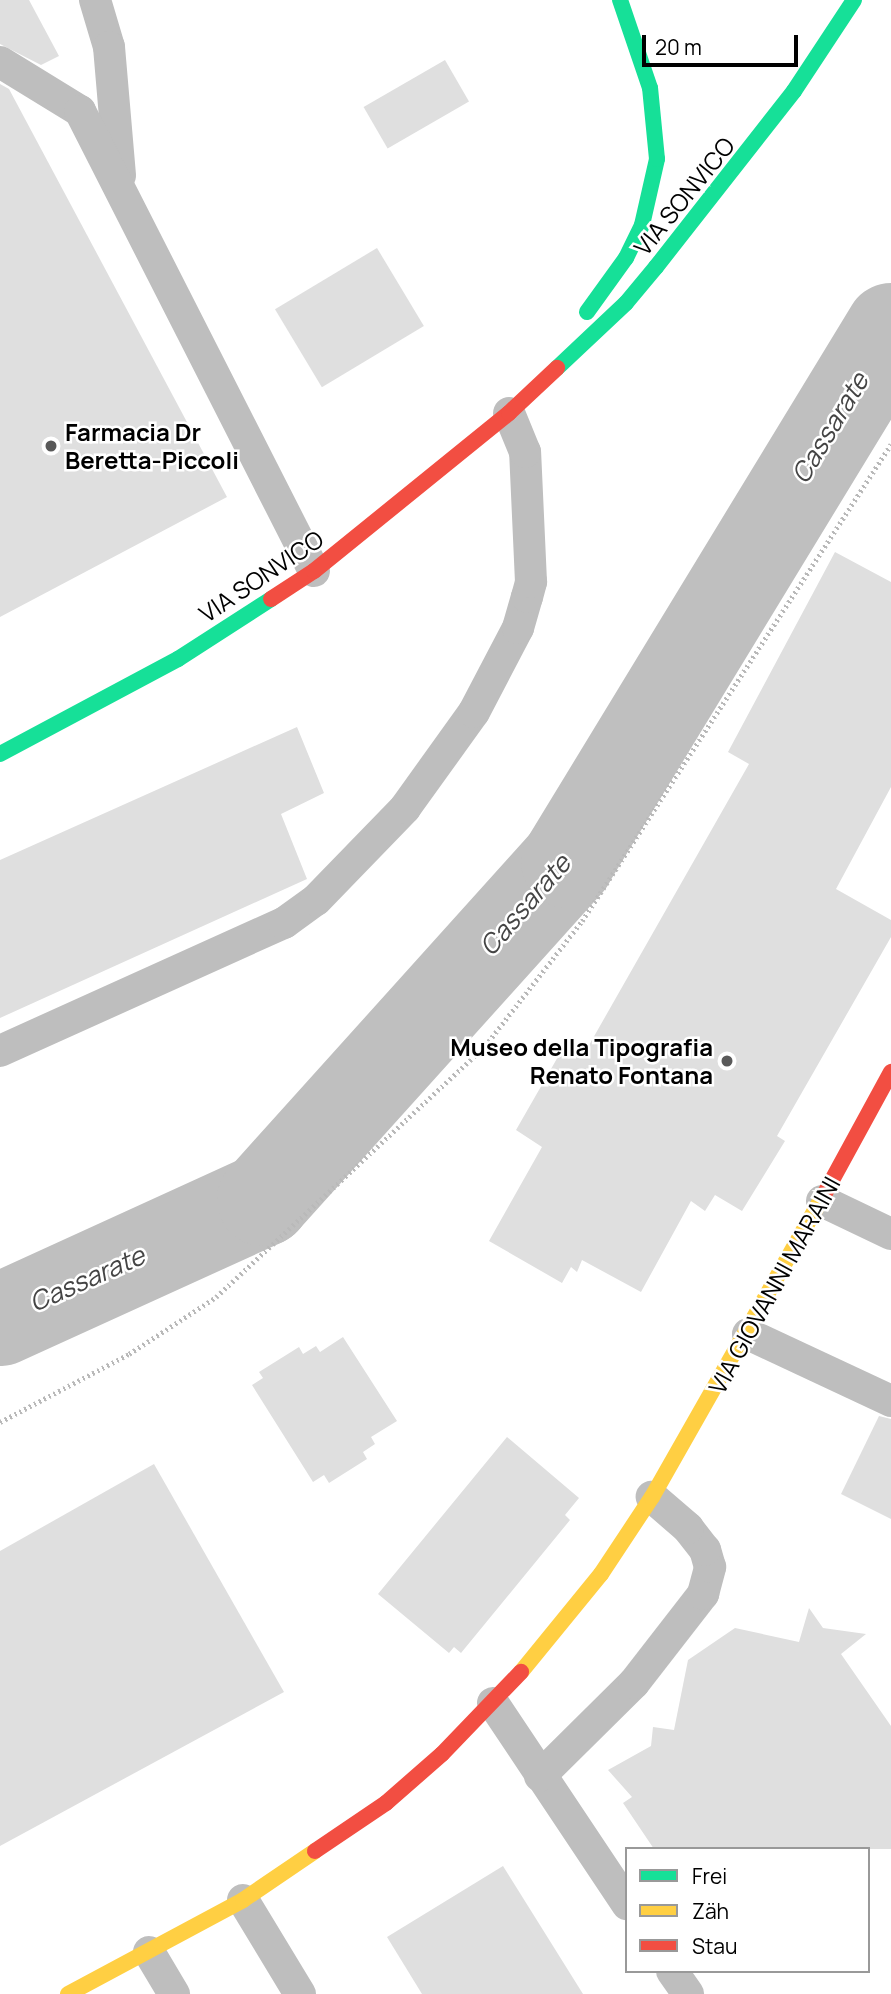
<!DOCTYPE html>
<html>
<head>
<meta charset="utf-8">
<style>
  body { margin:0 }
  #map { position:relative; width:891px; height:1994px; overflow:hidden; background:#fff; font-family:Manrope,sans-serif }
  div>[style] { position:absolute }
  .river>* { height:93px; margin:-46.5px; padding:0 46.5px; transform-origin:46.5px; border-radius:46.5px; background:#bfbfbf }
  .building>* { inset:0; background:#dfdfdf; transform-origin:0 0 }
  .path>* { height:4.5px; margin-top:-2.25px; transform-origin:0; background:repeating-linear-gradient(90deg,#b9b9b9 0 2px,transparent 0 5.5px) }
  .lane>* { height:32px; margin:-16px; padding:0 16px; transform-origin:16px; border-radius:16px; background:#bebebe }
  .fast>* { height:16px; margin:-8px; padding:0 8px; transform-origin:8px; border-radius:8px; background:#16e098 }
  .slow>* { height:16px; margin:-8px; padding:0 8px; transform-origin:8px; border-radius:8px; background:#ffcf43 }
  .jam>* { height:16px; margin:-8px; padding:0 8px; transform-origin:8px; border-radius:8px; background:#f24e42 }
  .dots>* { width:19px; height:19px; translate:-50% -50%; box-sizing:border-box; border:4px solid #fff; border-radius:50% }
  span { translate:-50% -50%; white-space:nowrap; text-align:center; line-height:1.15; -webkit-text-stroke:5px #fff; paint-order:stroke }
  .street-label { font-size:24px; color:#000 }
  .poi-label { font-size:24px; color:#000; font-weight:700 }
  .left { translate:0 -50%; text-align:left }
  .right { translate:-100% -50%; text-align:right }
  .water-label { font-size:26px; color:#444; font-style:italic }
  .legend { position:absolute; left:625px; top:1847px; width:245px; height:126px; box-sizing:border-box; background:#fff; border:2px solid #999; margin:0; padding:9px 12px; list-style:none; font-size:21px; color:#000 }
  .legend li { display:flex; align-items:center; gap:14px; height:35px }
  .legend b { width:35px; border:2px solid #999 }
  .scale { position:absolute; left:642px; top:35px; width:156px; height:32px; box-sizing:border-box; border:4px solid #000; border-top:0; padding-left:9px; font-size:21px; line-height:24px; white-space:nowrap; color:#000; -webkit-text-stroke:5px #fff; paint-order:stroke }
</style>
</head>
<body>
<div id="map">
  <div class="river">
    <i style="left:0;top:1319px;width:289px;rotate:-24.5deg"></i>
    <i style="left:263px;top:1199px;width:455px;rotate:-48deg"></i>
    <i style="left:567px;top:861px;width:623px;rotate:-58.66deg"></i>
  </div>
  <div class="building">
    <i style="clip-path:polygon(0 0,29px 0,59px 56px,41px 65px,0 44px)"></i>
    <i style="left:445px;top:60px;width:48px;height:94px;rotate:60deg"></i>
    <i style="clip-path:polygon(0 84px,9px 89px,227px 497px,0 617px)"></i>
    <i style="left:377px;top:248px;width:91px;height:119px;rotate:59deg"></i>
    <i style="clip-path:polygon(835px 552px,891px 582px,891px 787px,836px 889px,891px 920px,891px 937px,777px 1136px,785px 1141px,742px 1211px,715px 1195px,705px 1211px,691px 1201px,641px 1292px,582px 1260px,577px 1272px,571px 1267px,562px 1283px,489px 1241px,542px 1147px,516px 1130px,559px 1055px,566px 1058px,573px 1048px,584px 1054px,749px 764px,728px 752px)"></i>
    <i style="clip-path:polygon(297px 727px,324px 793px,281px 814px,307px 879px,0 1018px,0 860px)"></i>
    <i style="clip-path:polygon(343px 1337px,397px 1421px,371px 1437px,375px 1444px,363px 1452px,367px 1459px,329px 1483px,324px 1475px,313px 1482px,252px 1385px,263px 1378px,259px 1372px,299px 1347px,303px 1354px,316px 1346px,320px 1352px)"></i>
    <i style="clip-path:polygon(879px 1416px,891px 1419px,891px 1519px,841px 1494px)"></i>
    <i style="clip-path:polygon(507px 1437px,579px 1498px,565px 1515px,570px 1520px,461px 1653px,454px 1647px,449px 1653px,378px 1594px)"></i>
    <i style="clip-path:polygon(154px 1464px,284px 1692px,0 1846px,0 1551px)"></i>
    <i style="clip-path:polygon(809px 1608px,823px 1628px,866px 1634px,841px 1654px,891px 1726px,891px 1849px,654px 1849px,623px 1803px,632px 1797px,608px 1770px,651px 1746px,653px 1727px,674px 1730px,688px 1660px,735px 1628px,799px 1642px)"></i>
    <i style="clip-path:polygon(503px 1866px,583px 1994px,422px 1994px,387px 1937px)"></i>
  </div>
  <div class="path">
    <i style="left:0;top:1422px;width:146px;rotate:-27.8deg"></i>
    <i style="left:129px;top:1354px;width:104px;rotate:-33.2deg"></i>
    <i style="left:216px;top:1297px;width:368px;rotate:-43deg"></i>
    <i style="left:485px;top:1046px;width:158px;rotate:-52.2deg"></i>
    <i style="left:582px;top:921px;width:568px;rotate:-57.06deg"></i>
  </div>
  <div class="lane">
    <i style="left:95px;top:0;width:49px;rotate:73.4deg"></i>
    <i style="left:109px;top:47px;width:129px;rotate:85.1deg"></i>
    <i style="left:0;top:62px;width:94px;rotate:31.5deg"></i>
    <i style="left:80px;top:111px;width:516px;rotate:63.04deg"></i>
    <i style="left:0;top:1051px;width:312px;rotate:-24.3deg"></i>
    <i style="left:284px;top:923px;width:39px;rotate:-36deg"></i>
    <i style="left:316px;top:900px;width:128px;rotate:-45.9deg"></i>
    <i style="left:405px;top:808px;width:118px;rotate:-54.3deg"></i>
    <i style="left:474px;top:712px;width:95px;rotate:-62.4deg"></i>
    <i style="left:518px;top:628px;width:32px;rotate:-74deg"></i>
    <i style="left:527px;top:597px;width:16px;rotate:-75deg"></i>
    <i style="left:531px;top:582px;width:130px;rotate:-92.6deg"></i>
    <i style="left:525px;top:452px;width:42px;rotate:-112.3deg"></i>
    <i style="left:822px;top:1201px;width:76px;rotate:25.6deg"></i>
    <i style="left:748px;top:1334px;width:158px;rotate:25.1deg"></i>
    <i style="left:493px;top:1703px;width:242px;rotate:56.3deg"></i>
    <i style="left:540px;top:1776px;width:132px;rotate:-44.7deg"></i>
    <i style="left:634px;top:1683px;width:113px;rotate:-52.2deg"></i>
    <i style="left:703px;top:1594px;width:28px;rotate:-75deg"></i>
    <i style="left:710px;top:1567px;width:18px;rotate:-106deg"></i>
    <i style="left:705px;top:1550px;width:28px;rotate:-128deg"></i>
    <i style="left:688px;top:1528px;width:48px;rotate:-139.3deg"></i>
    <i style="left:243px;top:1900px;width:110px;rotate:58.8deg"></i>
    <i style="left:149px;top:1952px;width:49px;rotate:59.2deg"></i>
    <i style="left:672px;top:1971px;width:28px;rotate:55deg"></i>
  </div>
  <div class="fast">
    <i style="left:587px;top:312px;width:67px;rotate:-54.2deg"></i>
    <i style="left:626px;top:258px;width:37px;rotate:-64deg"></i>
    <i style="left:642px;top:225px;width:68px;rotate:-77.2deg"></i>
    <i style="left:657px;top:159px;width:71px;rotate:-95.6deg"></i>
    <i style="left:650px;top:88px;width:93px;rotate:-108.8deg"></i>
    <i style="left:557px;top:368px;width:95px;rotate:-43.3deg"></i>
    <i style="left:626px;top:303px;width:47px;rotate:-50.2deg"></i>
    <i style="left:656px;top:267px;width:224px;rotate:-51.9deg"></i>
    <i style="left:794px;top:91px;width:109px;rotate:-56.6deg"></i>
    <i style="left:0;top:754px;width:202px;rotate:-28.1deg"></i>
    <i style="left:178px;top:659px;width:111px;rotate:-32.8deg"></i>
  </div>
  <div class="slow">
    <i style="left:521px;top:1672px;width:127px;rotate:-50.8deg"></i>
    <i style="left:601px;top:1574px;width:92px;rotate:-56.5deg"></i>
    <i style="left:652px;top:1497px;width:350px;rotate:-60.4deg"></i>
    <i style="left:68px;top:1994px;width:199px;rotate:-28.2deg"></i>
    <i style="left:243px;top:1900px;width:87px;rotate:-34.2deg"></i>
  </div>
  <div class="jam">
    <i style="left:271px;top:599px;width:51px;rotate:-33.1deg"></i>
    <i style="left:314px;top:571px;width:251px;rotate:-39deg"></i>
    <i style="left:509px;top:413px;width:66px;rotate:-43.2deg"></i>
    <i style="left:825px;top:1193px;width:138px;rotate:-61.4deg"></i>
    <i style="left:315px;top:1851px;width:86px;rotate:-34.1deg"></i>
    <i style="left:386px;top:1803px;width:74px;rotate:-41.2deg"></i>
    <i style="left:442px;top:1754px;width:114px;rotate:-46.1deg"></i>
  </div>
  <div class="dots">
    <i style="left:51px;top:446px;background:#595959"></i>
    <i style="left:727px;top:1061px;background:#595959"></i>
  </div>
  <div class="street-label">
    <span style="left:684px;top:196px;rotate:-51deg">VIA SONVICO</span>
    <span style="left:261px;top:576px;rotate:-34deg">VIA SONVICO</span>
    <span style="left:774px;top:1285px;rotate:-61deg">VIA GIOVANNI MARAINI</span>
  </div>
  <div class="poi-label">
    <span class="left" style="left:65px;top:446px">Farmacia Dr<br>Beretta-Piccoli</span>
    <span class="right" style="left:713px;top:1061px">Museo della Tipografia<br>Renato Fontana</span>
  </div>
  <div class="water-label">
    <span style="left:830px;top:428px;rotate:-59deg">Cassarate</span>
    <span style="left:525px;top:905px;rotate:-49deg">Cassarate</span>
    <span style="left:87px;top:1279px;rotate:-24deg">Cassarate</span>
  </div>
  <ul class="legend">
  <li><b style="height:9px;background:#16e098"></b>Frei</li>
  <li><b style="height:9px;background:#ffcf43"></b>Zäh</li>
  <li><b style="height:9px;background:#f24e42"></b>Stau</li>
  </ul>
  <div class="scale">20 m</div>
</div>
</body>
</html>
